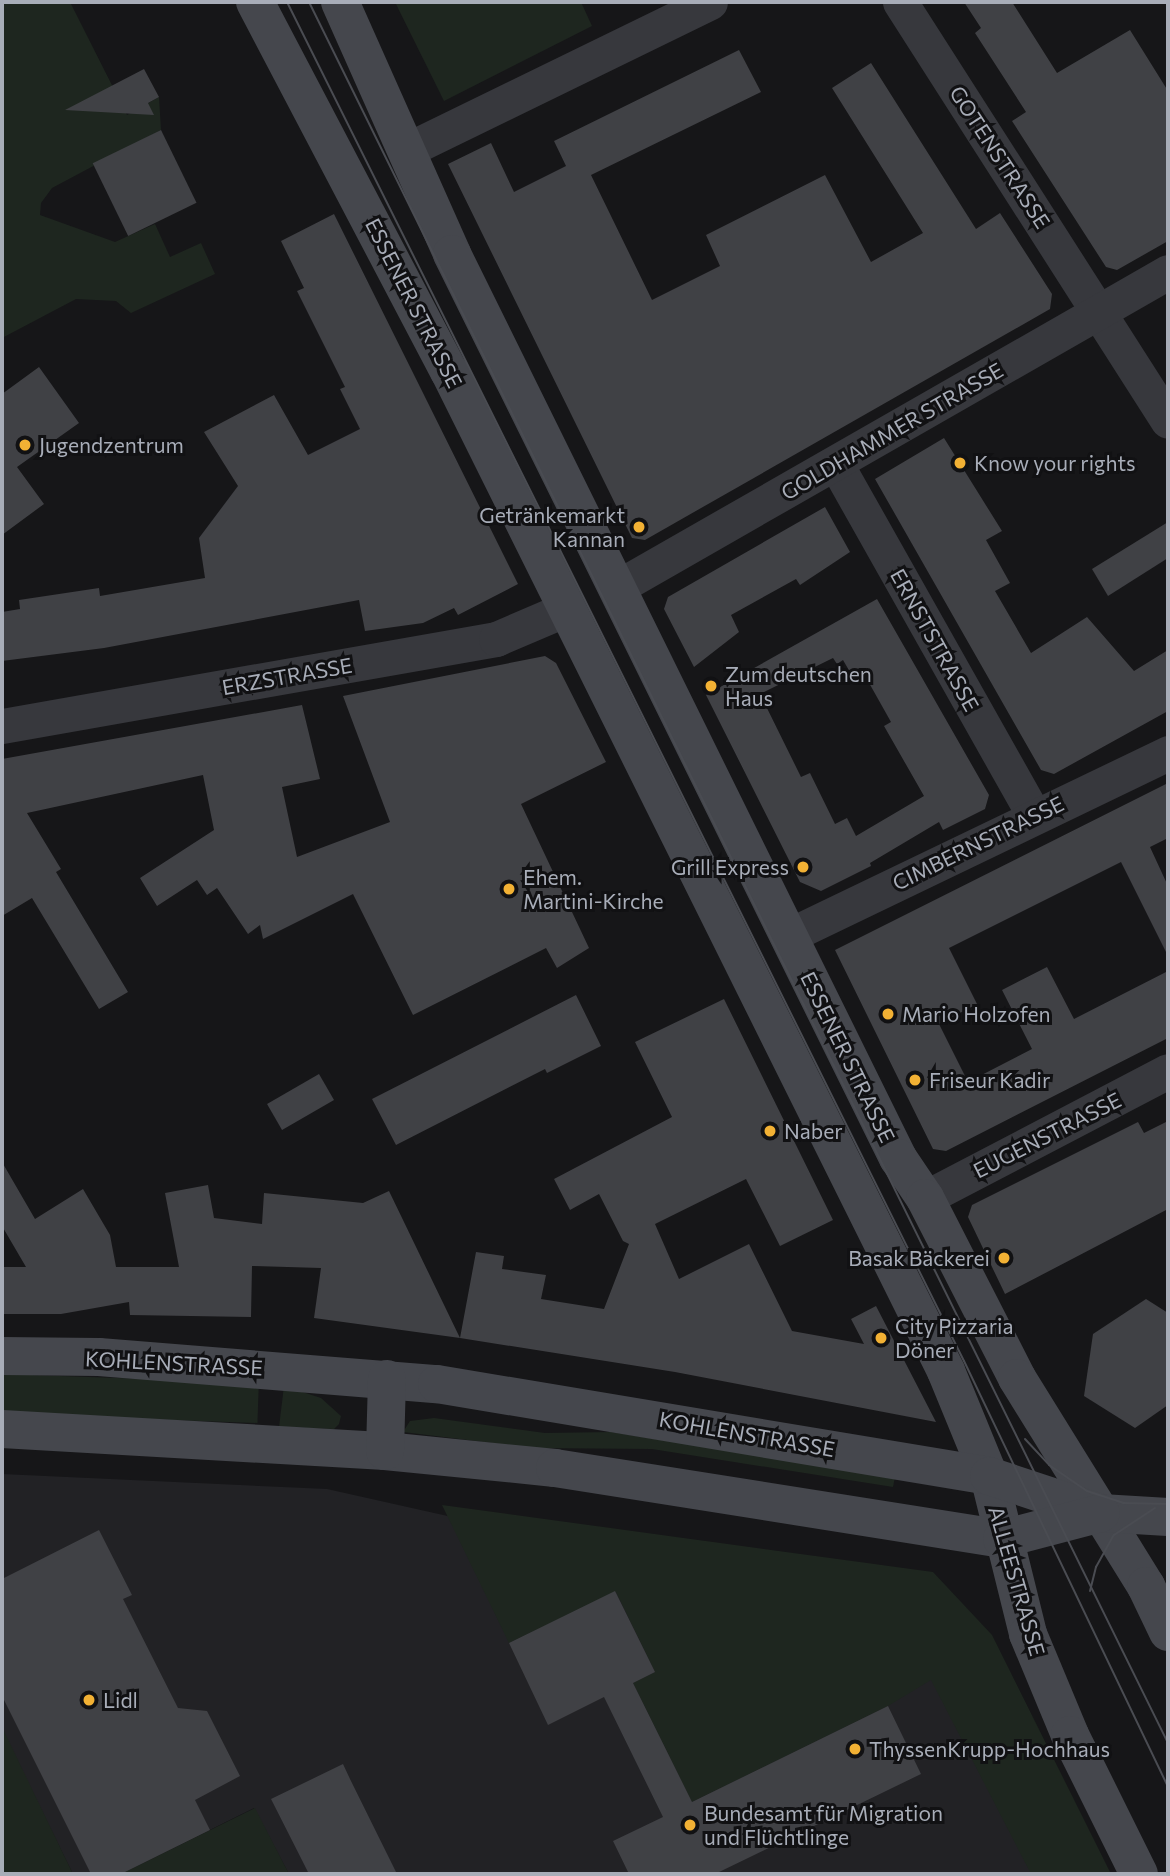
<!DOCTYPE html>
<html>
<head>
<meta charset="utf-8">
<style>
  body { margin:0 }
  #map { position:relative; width:1170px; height:1876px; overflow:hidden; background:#161618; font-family:Commissioner,sans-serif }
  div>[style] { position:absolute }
  .built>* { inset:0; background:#222225 }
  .green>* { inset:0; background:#1e261f; transform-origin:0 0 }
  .building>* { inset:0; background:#404145; transform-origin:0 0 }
  .street>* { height:35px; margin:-17.5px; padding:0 17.5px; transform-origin:17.5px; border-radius:17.5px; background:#37383d }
  .secondary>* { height:38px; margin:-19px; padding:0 19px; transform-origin:19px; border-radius:19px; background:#45474d }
  .tram>* { height:2px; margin:-1px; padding:0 1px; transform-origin:1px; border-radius:1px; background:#4a4c52 }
  .dots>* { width:19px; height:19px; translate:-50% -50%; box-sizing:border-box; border:4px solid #111113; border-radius:50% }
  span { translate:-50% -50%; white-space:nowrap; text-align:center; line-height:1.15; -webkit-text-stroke:6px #111113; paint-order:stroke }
  .street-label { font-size:21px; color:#a8adb8 }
  .poi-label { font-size:21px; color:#a8adb8 }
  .left { translate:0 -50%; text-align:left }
  .right { translate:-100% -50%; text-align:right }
  .frame { position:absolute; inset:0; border:4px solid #a8adb8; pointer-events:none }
</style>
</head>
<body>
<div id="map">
  <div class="built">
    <i style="clip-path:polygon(2px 1474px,327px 1489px,452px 1517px,891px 1587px,1084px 1874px,289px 1874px,254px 1808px,121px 1874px,73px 1874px,2px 1730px)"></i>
  </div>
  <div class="green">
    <i style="clip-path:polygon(2px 2px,70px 2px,127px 115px,159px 97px,161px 130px,52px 188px,41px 203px,40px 215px,115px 242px,155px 224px,170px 257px,201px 243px,215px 274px,131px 313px,116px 301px,76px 299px,2px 338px)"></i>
    <i style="clip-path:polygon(395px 2px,581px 2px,592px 26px,444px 101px)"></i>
    <i style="left:2px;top:1374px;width:257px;height:40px;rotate:2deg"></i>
    <i style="clip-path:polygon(284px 1386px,321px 1398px,341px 1416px,339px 1424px,334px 1429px,279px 1427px)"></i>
    <i style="clip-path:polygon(434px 1418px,545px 1433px,611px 1432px,895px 1477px,893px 1487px,652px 1449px,532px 1448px,403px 1432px,410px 1421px)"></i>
    <i style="clip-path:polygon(442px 1505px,933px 1572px,992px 1635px,1111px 1874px,1031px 1874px,931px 1680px,888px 1706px,692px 1802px,633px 1683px,655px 1672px,616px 1592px,509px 1643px)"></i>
    <i style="clip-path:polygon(2px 1727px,73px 1874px,2px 1874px)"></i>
    <i style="clip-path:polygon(255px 1808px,289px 1874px,121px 1874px)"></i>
  </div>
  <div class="building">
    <i style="clip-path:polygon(964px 2px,1012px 2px,1057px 73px,1130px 30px,1168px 91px,1168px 241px,1117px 270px,1106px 267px,1012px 121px,1026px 112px,975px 33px,981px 28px)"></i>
    <i style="clip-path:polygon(739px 50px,761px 92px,591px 175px,652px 300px,720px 266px,706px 235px,825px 175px,871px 262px,923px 233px,832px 88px,871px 63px,976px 229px,1000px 213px,1052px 294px,1050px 309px,645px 540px,632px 538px,448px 164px,491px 143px,514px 192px,566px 166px,554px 141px)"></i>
    <i style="clip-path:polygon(144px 69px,159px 97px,148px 103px,154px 115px,65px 110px)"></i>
    <i style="left:161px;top:130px;width:81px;height:76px;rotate:64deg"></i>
    <i style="clip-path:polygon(334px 214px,518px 584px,458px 615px,454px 608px,423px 623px,365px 631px,359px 600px,104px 648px,2px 661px,2px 612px,20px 609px,19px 600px,99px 588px,100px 596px,205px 578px,199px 538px,238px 486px,204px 432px,274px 395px,308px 455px,360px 429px,340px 389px,345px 387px,297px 291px,304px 288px,281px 241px)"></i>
    <i style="clip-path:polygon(39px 367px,79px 423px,17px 467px,44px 504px,2px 535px,2px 394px)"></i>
    <i style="clip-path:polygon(944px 438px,1002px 531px,986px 540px,1010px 583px,995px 591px,1031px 653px,1087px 617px,1134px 671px,1168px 650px,1168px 711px,1054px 774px,1041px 770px,875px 479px)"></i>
    <i style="clip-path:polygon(825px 507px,850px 552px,800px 585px,796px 579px,731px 615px,739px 632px,694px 667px,664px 609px,668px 597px)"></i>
    <i style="clip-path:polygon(1168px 522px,1168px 558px,1108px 596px,1092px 569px)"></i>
    <i style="clip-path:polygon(evenodd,877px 599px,989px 795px,985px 809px,943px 830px,939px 822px,870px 863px,871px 866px,821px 891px,800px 882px,706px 695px,877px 599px,833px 658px,837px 664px,843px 660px,854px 679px,864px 674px,891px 722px,884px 726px,924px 796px,856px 836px,847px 818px,835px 824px,810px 773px,801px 777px,760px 694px,833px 658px)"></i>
    <i style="clip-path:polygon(545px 656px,556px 663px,606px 762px,521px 804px,589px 948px,557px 968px,546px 948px,413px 1015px,353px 894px,263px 939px,260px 925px,248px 934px,217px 888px,207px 895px,197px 880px,157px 906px,140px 878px,214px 830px,203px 775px,27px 813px,61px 869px,56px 872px,128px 992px,99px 1009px,32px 898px,2px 916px,2px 759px,302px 705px,320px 779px,282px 787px,297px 857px,390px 822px,343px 696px)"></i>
    <i style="clip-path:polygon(1168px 783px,1168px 838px,1150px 847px,1168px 886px,1168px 956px,1121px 862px,949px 948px,977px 1004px,939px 1024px,968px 1082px,1032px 1049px,1002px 990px,1047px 967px,1074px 1019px,1168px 971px,1168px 1038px,946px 1151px,933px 1149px,835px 950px)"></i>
    <i style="clip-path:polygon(576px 995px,601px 1046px,547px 1073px,545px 1069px,396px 1145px,372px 1099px)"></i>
    <i style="clip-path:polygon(724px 999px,833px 1220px,780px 1246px,746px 1179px,655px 1224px,679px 1279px,749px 1244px,792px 1331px,864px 1344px,851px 1319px,876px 1306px,936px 1422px,675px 1372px,460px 1338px,476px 1252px,504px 1256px,502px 1269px,546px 1275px,541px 1299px,604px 1309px,629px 1244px,623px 1241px,599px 1194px,570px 1210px,554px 1179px,672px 1117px,635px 1042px)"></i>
    <i style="left:319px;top:1074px;width:30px;height:60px;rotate:60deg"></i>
    <i style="clip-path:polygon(1168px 1121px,1168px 1209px,1005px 1294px,968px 1217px,972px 1205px,1138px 1122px,1144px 1133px)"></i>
    <i style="clip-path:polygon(2px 1162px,35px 1219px,83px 1189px,110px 1235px,116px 1267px,179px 1267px,165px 1193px,208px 1185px,214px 1218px,262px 1224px,264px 1193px,363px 1203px,389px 1191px,460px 1338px,314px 1318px,321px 1268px,252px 1266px,251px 1317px,130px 1315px,129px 1302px,61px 1314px,2px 1314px,2px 1267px,26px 1267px,2px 1226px)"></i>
    <i style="clip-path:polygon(1146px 1299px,1168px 1313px,1168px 1405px,1135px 1428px,1084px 1396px,1093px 1334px)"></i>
    <i style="clip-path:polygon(99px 1530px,132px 1595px,123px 1599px,178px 1708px,207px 1711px,240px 1776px,195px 1800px,210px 1830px,121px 1874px,91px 1874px,2px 1696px,2px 1579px)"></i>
    <i style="clip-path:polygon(615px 1591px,655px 1672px,633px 1683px,692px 1802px,888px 1706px,921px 1774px,715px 1874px,629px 1874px,613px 1841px,663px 1817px,604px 1697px,548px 1725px,509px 1643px)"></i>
    <i style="clip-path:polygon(343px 1764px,350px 1779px,397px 1874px,309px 1874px,271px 1799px)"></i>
  </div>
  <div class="street">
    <i style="left:900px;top:2px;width:497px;rotate:57.4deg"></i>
    <i style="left:407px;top:150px;width:337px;rotate:-26deg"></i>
    <i style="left:836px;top:464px;width:404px;rotate:60.6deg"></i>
    <i style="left:616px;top:588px;width:636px;rotate:-29.79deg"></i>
    <i style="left:2px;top:726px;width:502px;rotate:-9.99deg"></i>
    <i style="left:496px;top:639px;width:76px;rotate:-23.2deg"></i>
    <i style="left:788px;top:936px;width:422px;rotate:-25.7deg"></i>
    <i style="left:925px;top:1198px;width:274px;rotate:-27.6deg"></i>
  </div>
  <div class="secondary">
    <i style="left:255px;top:2px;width:417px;rotate:62.3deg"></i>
    <i style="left:449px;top:371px;width:1117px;rotate:63.57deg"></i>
    <i style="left:946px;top:1371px;width:113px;rotate:67.7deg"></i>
    <i style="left:989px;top:1476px;width:163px;rotate:76.1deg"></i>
    <i style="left:1028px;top:1634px;width:109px;rotate:67.4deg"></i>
    <i style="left:1070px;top:1735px;width:155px;rotate:63.6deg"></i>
    <i style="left:340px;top:2px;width:276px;rotate:66deg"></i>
    <i style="left:452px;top:254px;width:1008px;rotate:63.74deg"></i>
    <i style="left:898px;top:1158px;width:48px;rotate:56deg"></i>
    <i style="left:925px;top:1198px;width:202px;rotate:62.9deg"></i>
    <i style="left:1017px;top:1378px;width:245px;rotate:58.2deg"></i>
    <i style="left:1146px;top:1586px;width:51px;rotate:64.4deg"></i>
    <i style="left:2px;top:1356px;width:97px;rotate:0.6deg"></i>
    <i style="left:99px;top:1357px;width:339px;rotate:4.6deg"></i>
    <i style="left:437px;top:1384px;width:560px;rotate:9.46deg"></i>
    <i style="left:989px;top:1476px;width:118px;rotate:18.3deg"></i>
    <i style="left:1101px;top:1513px;width:67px;rotate:3.4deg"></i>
    <i style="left:2px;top:1429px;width:384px;rotate:3.3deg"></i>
    <i style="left:385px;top:1451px;width:171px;rotate:5.7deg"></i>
    <i style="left:555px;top:1468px;width:453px;rotate:9deg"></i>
    <i style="left:1002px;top:1539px;width:102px;rotate:-14.7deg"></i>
    <i style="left:385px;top:1451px;width:72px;rotate:-88.4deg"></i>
  </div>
  <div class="tram">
    <i style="left:287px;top:2px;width:1518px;rotate:63.52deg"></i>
    <i style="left:964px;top:1361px;width:471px;rotate:64.4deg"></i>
    <i style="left:309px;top:2px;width:1941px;rotate:63.74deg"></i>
    <i style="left:1025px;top:1439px;width:35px;rotate:47deg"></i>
    <i style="left:1049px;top:1465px;width:46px;rotate:34.4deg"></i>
    <i style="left:1087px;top:1491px;width:38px;rotate:18deg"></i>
    <i style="left:1123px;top:1503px;width:45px;rotate:1.3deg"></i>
    <i style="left:1090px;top:1591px;width:25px;rotate:-76deg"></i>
    <i style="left:1096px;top:1567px;width:37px;rotate:-61deg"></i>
    <i style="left:1114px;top:1535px;width:49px;rotate:-33.4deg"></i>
  </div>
  <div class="dots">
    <i style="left:25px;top:445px;background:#f2b134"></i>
    <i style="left:960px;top:463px;background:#f2b134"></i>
    <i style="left:639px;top:527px;background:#f2b134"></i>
    <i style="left:711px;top:686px;background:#f2b134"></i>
    <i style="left:803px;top:867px;background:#f2b134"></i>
    <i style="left:509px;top:889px;background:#f2b134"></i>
    <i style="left:888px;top:1014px;background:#f2b134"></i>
    <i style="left:915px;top:1080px;background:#f2b134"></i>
    <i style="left:770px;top:1131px;background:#f2b134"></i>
    <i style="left:1004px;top:1258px;background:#f2b134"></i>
    <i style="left:881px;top:1338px;background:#f2b134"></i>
    <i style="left:89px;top:1700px;background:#f2b134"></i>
    <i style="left:855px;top:1749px;background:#f2b134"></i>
    <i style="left:690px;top:1825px;background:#f2b134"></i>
  </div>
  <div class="street-label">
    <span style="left:1000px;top:157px;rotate:57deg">GOTENSTRASSE</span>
    <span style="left:414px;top:303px;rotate:63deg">ESSENER STRASSE</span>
    <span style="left:892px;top:431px;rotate:-30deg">GOLDHAMMER STRASSE</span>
    <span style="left:935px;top:640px;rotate:61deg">ERNSTSTRASSE</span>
    <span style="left:287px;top:676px;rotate:-10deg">ERZSTRASSE</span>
    <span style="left:978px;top:843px;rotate:-26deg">CIMBERNSTRASSE</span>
    <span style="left:848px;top:1057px;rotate:64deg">ESSENER STRASSE</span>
    <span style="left:1047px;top:1135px;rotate:-27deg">EUGENSTRASSE</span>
    <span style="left:174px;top:1363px;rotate:3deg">KOHLENSTRASSE</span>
    <span style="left:747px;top:1434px;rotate:10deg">KOHLENSTRASSE</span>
    <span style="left:1017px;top:1581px;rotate:74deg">ALLEESTRASSE</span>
  </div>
  <div class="poi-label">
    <span class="left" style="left:39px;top:445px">Jugendzentrum</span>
    <span class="left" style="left:974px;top:463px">Know your rights</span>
    <span class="right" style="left:625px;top:527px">Getränkemarkt<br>Kannan</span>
    <span class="left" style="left:725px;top:686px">Zum deutschen<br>Haus</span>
    <span class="right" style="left:789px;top:867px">Grill Express</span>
    <span class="left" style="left:523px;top:889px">Ehem.<br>Martini-Kirche</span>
    <span class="left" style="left:902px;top:1014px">Mario Holzofen</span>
    <span class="left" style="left:929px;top:1080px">Friseur Kadir</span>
    <span class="left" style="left:784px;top:1131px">Naber</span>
    <span class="right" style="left:990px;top:1258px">Basak Bäckerei</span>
    <span class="left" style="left:895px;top:1338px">City Pizzaria<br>Döner</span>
    <span class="left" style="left:103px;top:1700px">Lidl</span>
    <span class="left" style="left:869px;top:1749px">ThyssenKrupp-Hochhaus</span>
    <span class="left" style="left:704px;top:1825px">Bundesamt für Migration<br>und Flüchtlinge</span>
  </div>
  <div class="frame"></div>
</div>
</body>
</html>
